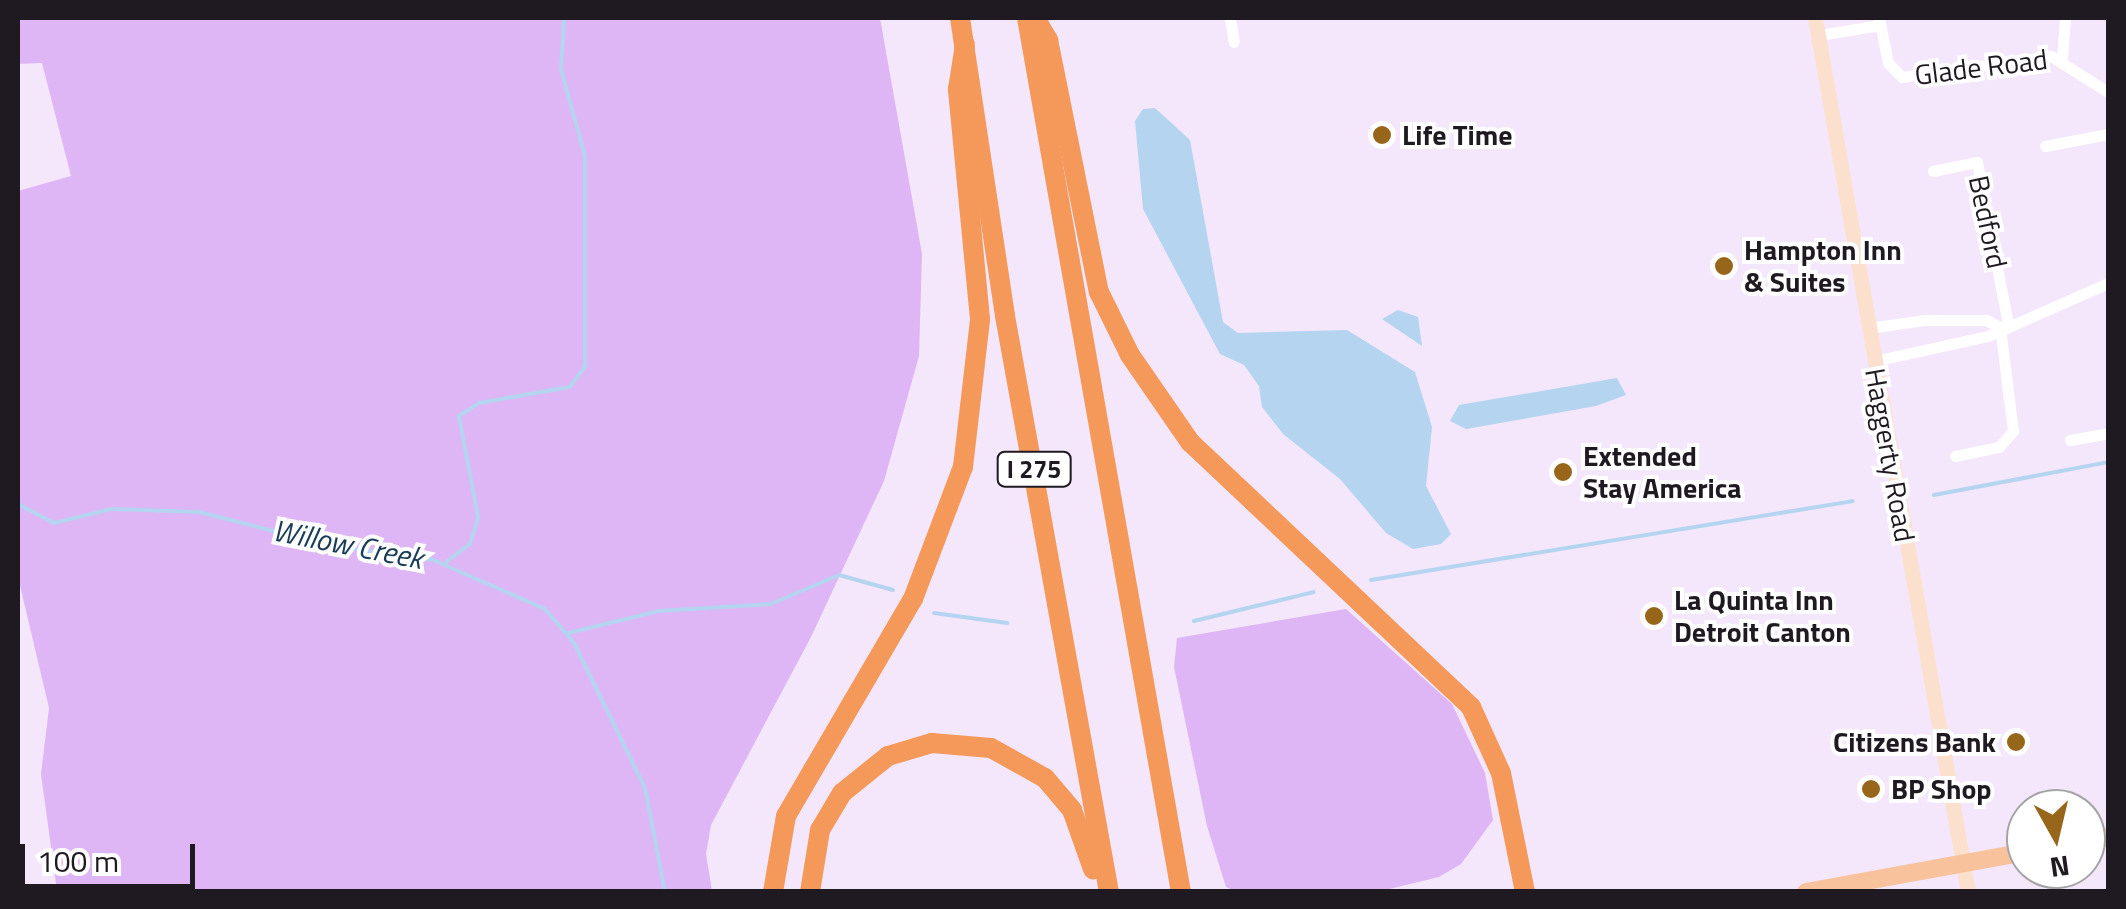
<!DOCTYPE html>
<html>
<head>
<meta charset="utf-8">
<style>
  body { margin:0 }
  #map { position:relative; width:2126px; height:909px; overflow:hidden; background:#f4e7fc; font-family:"Titillium Web",sans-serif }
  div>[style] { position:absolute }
  .green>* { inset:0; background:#deb5f5 }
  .water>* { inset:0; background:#b4d4f0 }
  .stream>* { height:4px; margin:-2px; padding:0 2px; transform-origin:2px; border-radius:2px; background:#b4d4f0 }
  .minor>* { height:11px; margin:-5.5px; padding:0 5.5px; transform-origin:5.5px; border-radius:5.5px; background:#fff }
  .secondary>* { height:15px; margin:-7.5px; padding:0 7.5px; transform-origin:7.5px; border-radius:7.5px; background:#fce0ce }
  .primary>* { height:18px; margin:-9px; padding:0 9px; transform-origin:9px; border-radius:9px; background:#f8c29c }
  .motorway>* { height:20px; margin:-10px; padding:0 10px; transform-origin:10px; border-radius:10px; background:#f4995a }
  .dots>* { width:28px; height:28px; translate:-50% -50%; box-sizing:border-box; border:5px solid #fff; border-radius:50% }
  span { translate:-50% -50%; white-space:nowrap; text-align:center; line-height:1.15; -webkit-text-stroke:8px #fff; paint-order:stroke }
  .shield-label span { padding:2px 8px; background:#fff; border:2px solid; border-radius:8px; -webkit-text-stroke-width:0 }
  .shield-label { font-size:25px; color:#1f1a21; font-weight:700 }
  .street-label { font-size:28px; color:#1f1a21 }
  .poi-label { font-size:28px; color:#1f1a21; font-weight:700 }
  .left { translate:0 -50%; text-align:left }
  .right { translate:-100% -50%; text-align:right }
  .water-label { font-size:30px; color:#183b57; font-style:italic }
  .frame { position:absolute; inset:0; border:20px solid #1f1a21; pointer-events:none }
  .north { position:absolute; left:2006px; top:789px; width:100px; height:100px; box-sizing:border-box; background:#fff; border:2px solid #a5a3a6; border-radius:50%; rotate:172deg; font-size:28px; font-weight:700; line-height:40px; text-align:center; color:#1f1a21 }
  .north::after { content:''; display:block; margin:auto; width:35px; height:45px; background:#98661a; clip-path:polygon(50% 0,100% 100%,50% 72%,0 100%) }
  .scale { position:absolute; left:20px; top:844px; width:175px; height:45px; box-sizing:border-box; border:5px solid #1f1a21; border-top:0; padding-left:12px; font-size:30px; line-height:35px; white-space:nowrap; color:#1f1a21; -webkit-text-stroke:8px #fff; paint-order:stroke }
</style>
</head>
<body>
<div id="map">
  <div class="green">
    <i style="clip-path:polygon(18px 18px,880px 18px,922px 254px,919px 356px,884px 481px,811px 637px,711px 825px,706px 854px,712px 891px,57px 891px,41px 774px,49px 708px,18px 577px,18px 191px,71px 176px,42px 63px,18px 64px)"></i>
    <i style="clip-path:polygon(1346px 609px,1452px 704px,1485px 773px,1493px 820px,1461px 864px,1439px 877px,1381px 891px,1235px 891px,1226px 887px,1207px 826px,1174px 667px,1177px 638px)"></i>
  </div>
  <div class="water">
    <i style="clip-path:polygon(1155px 108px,1190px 140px,1223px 322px,1238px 333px,1347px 330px,1415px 372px,1432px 427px,1426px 486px,1451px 534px,1441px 544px,1413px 549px,1386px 533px,1340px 479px,1283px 434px,1262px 407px,1259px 386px,1244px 365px,1220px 354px,1143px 209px,1135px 121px,1143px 109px)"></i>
    <i style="clip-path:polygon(1398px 310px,1418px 317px,1422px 346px,1382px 319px)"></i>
    <i style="clip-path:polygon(1617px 378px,1626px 395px,1596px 406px,1466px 429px,1450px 421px,1459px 405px)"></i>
  </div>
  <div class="stream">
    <i style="left:1934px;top:495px;width:177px;rotate:-10.7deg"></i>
    <i style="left:18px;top:504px;width:41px;rotate:27.8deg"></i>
    <i style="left:54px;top:523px;width:60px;rotate:-13.6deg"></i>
    <i style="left:112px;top:509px;width:87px;rotate:2deg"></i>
    <i style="left:199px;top:512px;width:133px;rotate:14.3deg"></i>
    <i style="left:328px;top:545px;width:106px;rotate:8.1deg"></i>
    <i style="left:433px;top:560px;width:122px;rotate:23.6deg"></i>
    <i style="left:545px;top:609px;width:45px;rotate:49.5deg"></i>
    <i style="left:574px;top:643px;width:161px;rotate:63.9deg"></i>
    <i style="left:645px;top:788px;width:106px;rotate:79.1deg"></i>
    <i style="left:446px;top:562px;width:30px;rotate:-37deg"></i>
    <i style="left:470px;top:544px;width:28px;rotate:-73deg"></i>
    <i style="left:478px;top:517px;width:103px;rotate:-100.7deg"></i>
    <i style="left:459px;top:416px;width:24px;rotate:-33deg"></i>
    <i style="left:479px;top:403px;width:92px;rotate:-10deg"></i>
    <i style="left:570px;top:387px;width:26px;rotate:-54deg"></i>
    <i style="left:585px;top:366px;width:210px;rotate:-90deg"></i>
    <i style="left:585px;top:156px;width:90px;rotate:-105.4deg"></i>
    <i style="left:561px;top:69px;width:51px;rotate:-86.6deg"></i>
    <i style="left:1371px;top:580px;width:488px;rotate:-9.3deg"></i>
    <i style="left:934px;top:613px;width:74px;rotate:7.8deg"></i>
    <i style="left:1194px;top:621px;width:123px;rotate:-13.6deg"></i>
    <i style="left:568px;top:633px;width:94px;rotate:-13.6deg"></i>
    <i style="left:659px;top:611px;width:112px;rotate:-3.6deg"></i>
    <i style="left:771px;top:604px;width:74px;rotate:-23.1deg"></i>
    <i style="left:839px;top:575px;width:56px;rotate:15.5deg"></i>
  </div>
  <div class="minor">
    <i style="left:1230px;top:18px;width:24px;rotate:81deg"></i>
    <i style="left:1879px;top:18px;width:46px;rotate:78.7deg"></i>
    <i style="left:1888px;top:63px;width:20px;rotate:45deg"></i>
    <i style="left:1902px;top:77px;width:150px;rotate:-8deg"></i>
    <i style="left:2051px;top:56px;width:67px;rotate:32.3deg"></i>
    <i style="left:1819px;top:35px;width:62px;rotate:-9.3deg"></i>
    <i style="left:2062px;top:58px;width:40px;rotate:-85.7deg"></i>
    <i style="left:2045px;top:146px;width:64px;rotate:-10.8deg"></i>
    <i style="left:1933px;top:171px;width:45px;rotate:-11.6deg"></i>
    <i style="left:1977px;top:162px;width:165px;rotate:79.2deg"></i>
    <i style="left:1868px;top:328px;width:58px;rotate:-8deg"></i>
    <i style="left:1925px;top:320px;width:61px"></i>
    <i style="left:1986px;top:320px;width:16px;rotate:27deg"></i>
    <i style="left:1874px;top:361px;width:117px;rotate:-12.4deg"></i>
    <i style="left:1988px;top:336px;width:131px;rotate:-23.8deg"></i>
    <i style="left:2070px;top:440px;width:39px;rotate:-10deg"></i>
    <i style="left:1955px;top:456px;width:45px;rotate:-11.6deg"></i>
    <i style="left:1999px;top:447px;width:21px;rotate:-49deg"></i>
    <i style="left:2013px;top:431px;width:105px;rotate:-97.1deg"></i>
  </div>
  <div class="secondary">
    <i style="left:1815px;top:18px;width:887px;rotate:80.07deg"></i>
  </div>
  <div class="primary">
    <i style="left:2086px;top:841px;width:22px;rotate:-10deg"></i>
    <i style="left:1806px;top:892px;width:224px;rotate:-10.3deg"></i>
  </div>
  <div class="motorway">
    <i style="left:960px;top:18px;width:301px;rotate:81.4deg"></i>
    <i style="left:1005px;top:316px;width:585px;rotate:79.77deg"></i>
    <i style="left:1027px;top:18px;width:887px;rotate:80.01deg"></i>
    <i style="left:1035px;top:18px;width:26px;rotate:59deg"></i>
    <i style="left:1048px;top:40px;width:257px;rotate:78.6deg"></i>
    <i style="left:1099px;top:292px;width:70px;rotate:63.8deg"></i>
    <i style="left:1130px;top:355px;width:106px;rotate:55.4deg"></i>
    <i style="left:1190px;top:442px;width:386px;rotate:43.3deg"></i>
    <i style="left:1471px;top:707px;width:72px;rotate:65.6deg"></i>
    <i style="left:1501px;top:773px;width:121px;rotate:78.6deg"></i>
    <i style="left:773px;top:892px;width:77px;rotate:-80.3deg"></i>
    <i style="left:786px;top:816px;width:251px;rotate:-59.7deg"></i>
    <i style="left:913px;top:599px;width:141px;rotate:-69.3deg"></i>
    <i style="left:963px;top:467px;width:149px;rotate:-83.4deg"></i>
    <i style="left:980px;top:319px;width:231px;rotate:-95.5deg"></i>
    <i style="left:958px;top:89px;width:45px;rotate:-81deg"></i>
    <i style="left:810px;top:892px;width:63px;rotate:-80.8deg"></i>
    <i style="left:820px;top:830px;width:43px;rotate:-59.3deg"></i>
    <i style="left:842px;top:793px;width:59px;rotate:-38.8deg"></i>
    <i style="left:888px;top:756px;width:46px;rotate:-16.5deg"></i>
    <i style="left:932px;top:743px;width:59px;rotate:4.8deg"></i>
    <i style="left:991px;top:748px;width:62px;rotate:29.1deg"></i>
    <i style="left:1045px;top:778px;width:42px;rotate:49.8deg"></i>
    <i style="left:1072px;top:810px;width:63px;rotate:70.4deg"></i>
  </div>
  <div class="dots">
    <i style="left:1382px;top:135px;background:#98661a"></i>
    <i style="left:1724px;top:266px;background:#98661a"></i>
    <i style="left:1563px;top:472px;background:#98661a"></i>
    <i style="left:1654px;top:616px;background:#98661a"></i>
    <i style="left:2016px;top:742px;background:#98661a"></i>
    <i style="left:1871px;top:789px;background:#98661a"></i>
  </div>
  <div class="shield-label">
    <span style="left:1034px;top:469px">I 275</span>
  </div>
  <div class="street-label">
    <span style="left:1981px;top:67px;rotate:-7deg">Glade Road</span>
    <span style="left:1988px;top:222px;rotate:78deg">Bedford</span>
    <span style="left:1890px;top:455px;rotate:80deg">Haggerty Road</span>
  </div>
  <div class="poi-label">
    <span class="left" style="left:1402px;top:135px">Life Time</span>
    <span class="left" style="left:1744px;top:266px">Hampton Inn<br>&amp; Suites</span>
    <span class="left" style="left:1583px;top:472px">Extended<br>Stay America</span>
    <span class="left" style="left:1674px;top:616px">La Quinta Inn<br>Detroit Canton</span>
    <span class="right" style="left:1996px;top:742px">Citizens Bank</span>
    <span class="left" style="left:1891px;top:789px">BP Shop</span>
  </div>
  <div class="water-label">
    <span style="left:348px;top:544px;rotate:11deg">Willow Creek</span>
  </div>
  <div class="frame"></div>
  <div class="north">N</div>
  <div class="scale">100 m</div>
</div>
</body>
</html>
